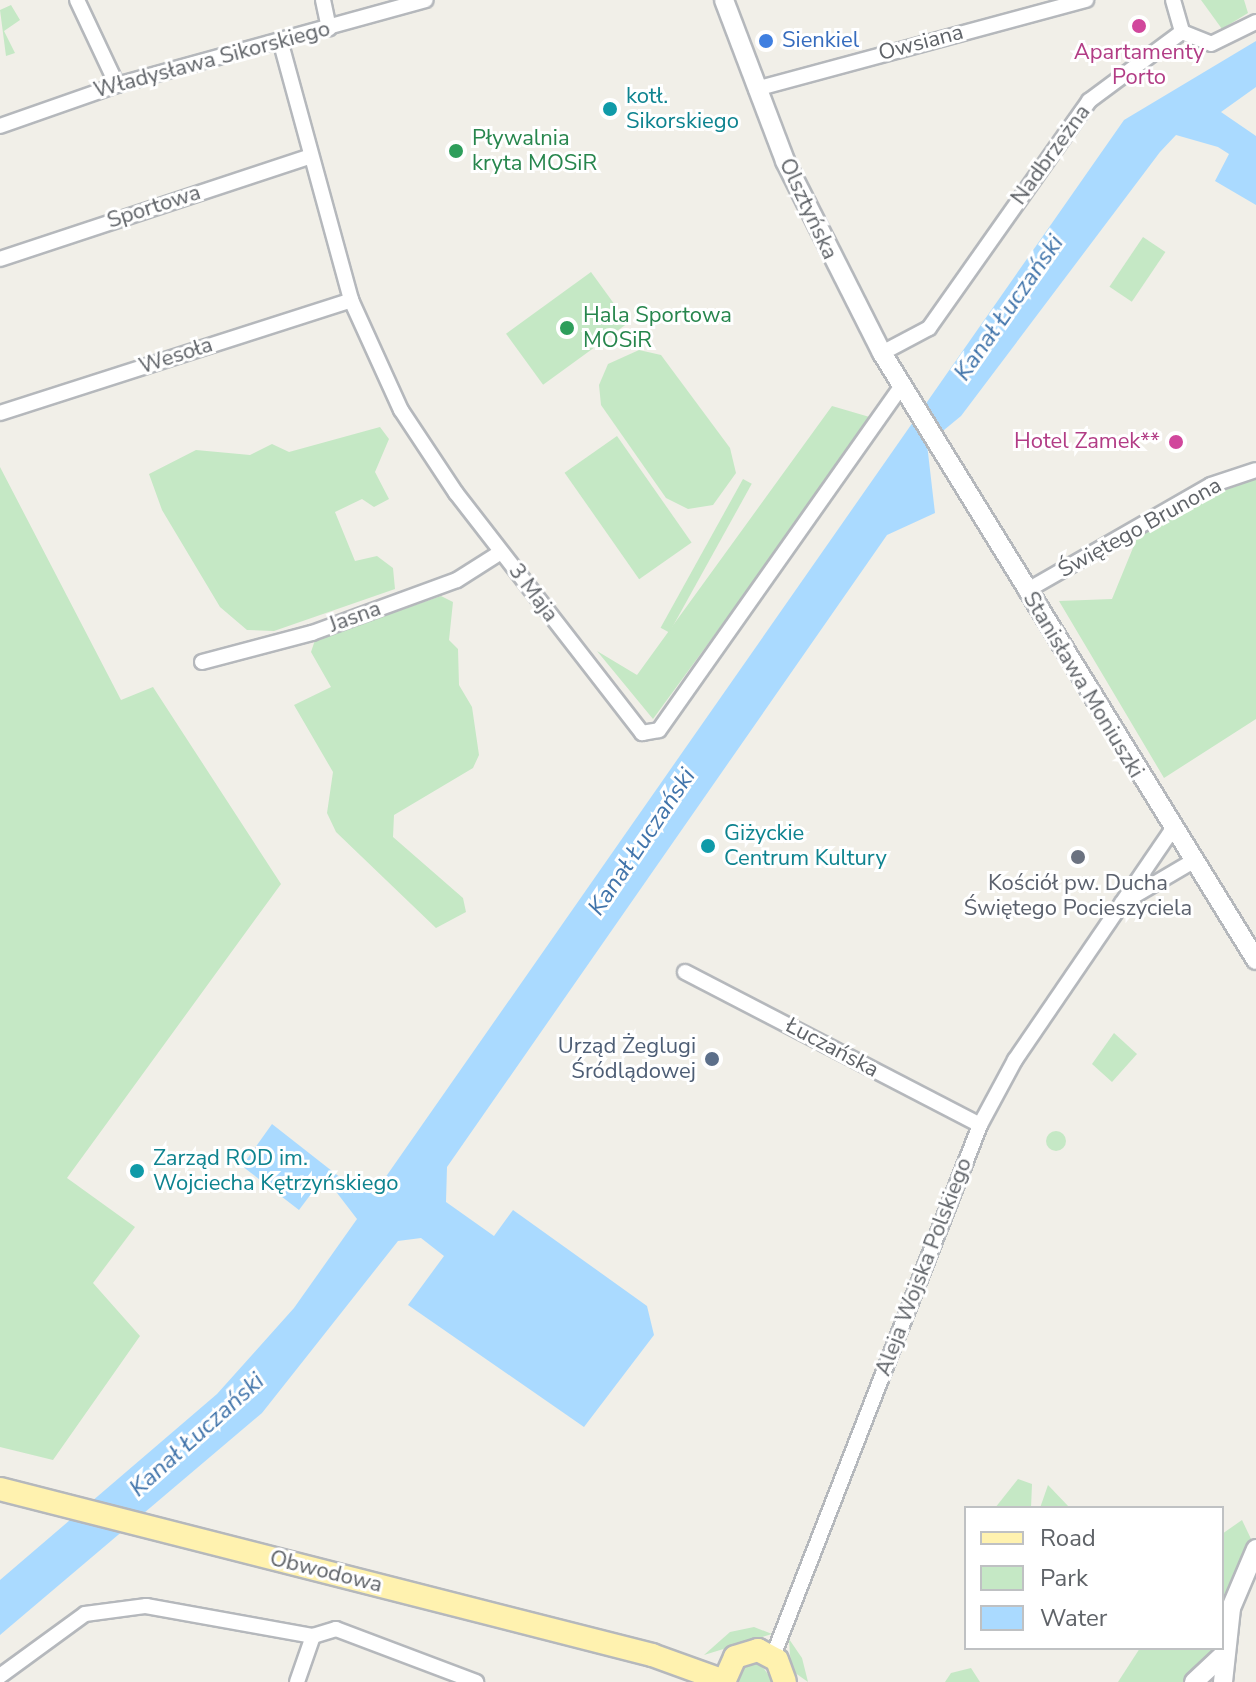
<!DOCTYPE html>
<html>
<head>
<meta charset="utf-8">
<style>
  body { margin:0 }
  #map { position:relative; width:1256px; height:1682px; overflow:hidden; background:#f1efe8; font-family:"Nunito Sans",sans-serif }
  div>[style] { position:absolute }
  .green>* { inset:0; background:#c5e8c5; transform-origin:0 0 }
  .round { border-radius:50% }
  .water>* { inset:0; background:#aadaff }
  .roads { filter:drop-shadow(2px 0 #b5b8bc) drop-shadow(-2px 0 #b5b8bc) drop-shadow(0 2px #b5b8bc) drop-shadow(0 -2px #b5b8bc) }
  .minor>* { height:14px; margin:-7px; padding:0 7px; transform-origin:7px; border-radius:7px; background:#fff }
  .tertiary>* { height:18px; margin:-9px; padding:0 9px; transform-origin:9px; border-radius:9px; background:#fff }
  .primary>* { height:22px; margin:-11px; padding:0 11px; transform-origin:11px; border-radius:11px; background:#fff2af }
  .dots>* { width:22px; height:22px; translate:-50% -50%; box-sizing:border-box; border:4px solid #fff; border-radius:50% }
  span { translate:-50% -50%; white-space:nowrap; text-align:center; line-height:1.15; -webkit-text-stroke:6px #fff; paint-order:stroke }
  .shop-label { font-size:22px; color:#366cbe }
  .left { translate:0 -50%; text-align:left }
  .street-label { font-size:22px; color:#5f6368 }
  .hotel-label { font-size:22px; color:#b23c85 }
  .right { translate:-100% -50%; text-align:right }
  .culture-label { font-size:22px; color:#0d838f }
  .leisure-label { font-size:22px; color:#27864d }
  .worship-label { font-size:22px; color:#5b616d }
  .service-label { font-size:22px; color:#4e5e75 }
  .water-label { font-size:24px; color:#4174aa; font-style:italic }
  .legend { position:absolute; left:964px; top:1506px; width:260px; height:144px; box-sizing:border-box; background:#fff; border:2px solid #bfc1c3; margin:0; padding:10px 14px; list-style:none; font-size:24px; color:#5f6368 }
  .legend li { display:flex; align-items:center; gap:16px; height:40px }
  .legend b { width:40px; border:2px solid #bfc1c3 }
</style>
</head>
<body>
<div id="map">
  <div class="green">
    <i style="clip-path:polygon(1201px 0,1244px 0,1248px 13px,1222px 29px)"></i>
    <i style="clip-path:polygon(11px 5px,20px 20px,4px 31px,15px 53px,6px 56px,0 10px)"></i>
    <i style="left:1143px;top:237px;width:27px;height:60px;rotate:34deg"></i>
    <i style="left:591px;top:272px;width:63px;height:105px;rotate:54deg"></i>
    <i style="clip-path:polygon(639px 350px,661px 355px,730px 448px,736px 473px,713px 505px,688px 509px,666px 498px,601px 405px,599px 385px,608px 364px)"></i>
    <i style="clip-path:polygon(832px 406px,873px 418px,653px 719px,597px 651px,637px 675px)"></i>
    <i style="clip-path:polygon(380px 427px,389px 439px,375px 472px,389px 499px,374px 507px,362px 499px,335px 512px,355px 561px,377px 556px,393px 568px,395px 589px,274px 631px,247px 630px,220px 607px,162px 510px,149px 474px,196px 450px,250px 455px,272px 444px,289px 452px)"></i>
    <i style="left:617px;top:436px;width:130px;height:64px;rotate:55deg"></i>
    <i style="clip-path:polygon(0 467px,121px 700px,153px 687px,281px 884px,67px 1178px,135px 1227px,93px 1283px,140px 1336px,53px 1460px,0 1447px)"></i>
    <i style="clip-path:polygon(1256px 477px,1256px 719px,1164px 778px,1059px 601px,1112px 599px,1137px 538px,1219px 489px)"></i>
    <i style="left:743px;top:479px;width:10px;height:170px;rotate:29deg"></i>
    <i style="clip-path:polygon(441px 596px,453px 602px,449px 640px,458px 649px,459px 685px,472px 707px,479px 755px,473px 768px,394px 815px,393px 837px,463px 898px,466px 912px,436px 928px,336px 832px,327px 813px,333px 772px,294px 705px,331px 687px,311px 652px,315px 640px)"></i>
    <i style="clip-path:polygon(1114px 1033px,1137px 1054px,1112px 1082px,1092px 1064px)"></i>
    <i class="round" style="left:1046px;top:1131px;width:20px;height:20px"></i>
    <i style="clip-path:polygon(1018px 1479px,1032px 1484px,1031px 1508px,995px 1508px)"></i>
    <i style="clip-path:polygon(1048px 1485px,1070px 1508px,1040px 1508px)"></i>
    <i style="clip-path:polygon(1242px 1520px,1252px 1541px,1222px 1608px,1222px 1534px)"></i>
    <i style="clip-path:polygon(754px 1627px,772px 1634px,704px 1655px,730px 1632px)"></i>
    <i style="clip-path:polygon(789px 1639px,802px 1658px,808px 1682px,791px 1670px)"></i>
    <i style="clip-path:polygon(1140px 1648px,1214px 1648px,1188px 1682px,1118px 1682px)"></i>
    <i style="clip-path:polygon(758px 1661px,774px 1682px,734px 1682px,741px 1666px)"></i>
    <i style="clip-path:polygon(971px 1668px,980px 1682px,945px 1682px,951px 1673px)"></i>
  </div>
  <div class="water">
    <i style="clip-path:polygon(1256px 41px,1256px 87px,1221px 112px,1256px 136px,1256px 205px,1215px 181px,1229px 154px,1218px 147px,1176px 135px,1160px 152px,961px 416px,927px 444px,935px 513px,887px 535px,447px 1167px,446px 1202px,494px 1236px,513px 1210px,647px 1306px,654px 1335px,584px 1427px,408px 1305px,444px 1256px,421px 1238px,398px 1241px,262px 1413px,0 1635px,0 1580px,217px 1394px,294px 1308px,357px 1219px,334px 1189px,314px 1190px,299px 1210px,242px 1166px,272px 1124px,360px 1193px,378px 1188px,1124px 120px)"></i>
  </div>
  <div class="roads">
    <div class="minor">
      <i style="left:77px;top:0;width:94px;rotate:64.8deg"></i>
      <i style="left:323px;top:0;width:29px;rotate:78deg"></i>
      <i style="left:1173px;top:0;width:33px;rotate:74deg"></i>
      <i style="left:1182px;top:32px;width:31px;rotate:22deg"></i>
      <i style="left:1211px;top:44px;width:50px;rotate:-26.1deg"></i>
      <i style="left:280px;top:40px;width:270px;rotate:74.7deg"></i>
      <i style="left:351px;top:300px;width:121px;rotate:65.6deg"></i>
      <i style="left:401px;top:410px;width:100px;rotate:56.5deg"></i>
      <i style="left:456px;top:493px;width:304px;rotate:52.2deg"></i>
      <i style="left:642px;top:733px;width:17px;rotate:-10deg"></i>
      <i style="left:659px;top:730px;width:420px;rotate:-54.8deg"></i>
      <i style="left:756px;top:89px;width:342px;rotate:-15.1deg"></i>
      <i style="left:0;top:126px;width:124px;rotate:-19.3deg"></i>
      <i style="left:117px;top:85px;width:320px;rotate:-15.4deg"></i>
      <i style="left:0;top:259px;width:325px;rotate:-18.3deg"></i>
      <i style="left:882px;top:353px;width:53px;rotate:-28deg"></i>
      <i style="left:929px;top:328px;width:278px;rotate:-54.8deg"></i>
      <i style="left:1089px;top:101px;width:116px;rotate:-36.6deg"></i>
      <i style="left:0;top:413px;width:369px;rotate:-17.8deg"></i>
      <i style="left:1026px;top:591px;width:213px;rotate:-29.8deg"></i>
      <i style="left:1211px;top:485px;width:47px;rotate:-18.4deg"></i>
      <i style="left:202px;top:662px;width:114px;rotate:-14.8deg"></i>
      <i style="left:312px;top:633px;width:154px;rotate:-20.1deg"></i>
      <i style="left:457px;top:580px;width:52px;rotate:-32.5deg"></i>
      <i style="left:1122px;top:903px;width:79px;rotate:-30.5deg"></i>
      <i style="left:685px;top:972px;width:332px;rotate:27.4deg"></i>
      <i style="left:773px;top:1656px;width:570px;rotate:-68.7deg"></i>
      <i style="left:980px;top:1125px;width:74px;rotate:-61.7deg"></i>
      <i style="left:1015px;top:1060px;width:277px;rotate:-55.7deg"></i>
      <i style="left:0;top:1676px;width:105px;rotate:-36.1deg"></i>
      <i style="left:85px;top:1614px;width:62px;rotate:-7.5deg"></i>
      <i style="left:146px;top:1606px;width:170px;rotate:10.2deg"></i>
      <i style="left:313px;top:1636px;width:24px;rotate:-17deg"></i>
      <i style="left:336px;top:1629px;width:150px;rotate:20.7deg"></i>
      <i style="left:297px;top:1682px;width:49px;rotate:-70.8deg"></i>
    </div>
    <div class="tertiary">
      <i style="left:724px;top:0;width:172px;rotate:69.2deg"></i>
      <i style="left:785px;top:161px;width:215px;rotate:63.2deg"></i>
      <i style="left:882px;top:353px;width:713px;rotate:58.36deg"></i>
      <i style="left:1194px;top:1682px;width:38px;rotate:-43deg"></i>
      <i style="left:1223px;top:1682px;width:74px;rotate:-83.8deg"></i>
      <i style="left:1231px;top:1608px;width:64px;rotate:-67deg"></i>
    </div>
    <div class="primary">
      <i style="left:0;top:1489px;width:673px;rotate:14.28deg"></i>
      <i style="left:652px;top:1655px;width:77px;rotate:19.9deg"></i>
      <i style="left:724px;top:1682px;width:27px;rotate:-66deg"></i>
      <i style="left:735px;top:1657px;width:24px;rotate:-17deg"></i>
      <i style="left:758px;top:1650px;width:21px;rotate:28deg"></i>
      <i style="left:777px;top:1660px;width:23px;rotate:70deg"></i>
    </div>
  </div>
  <div class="dots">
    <i style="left:1139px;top:26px;background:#d1479c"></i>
    <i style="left:766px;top:41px;background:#3f7fe0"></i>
    <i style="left:610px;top:109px;background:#0f9aa8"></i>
    <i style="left:456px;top:151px;background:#2e9e5b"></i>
    <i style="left:567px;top:328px;background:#2e9e5b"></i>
    <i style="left:1176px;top:442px;background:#d1479c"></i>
    <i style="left:708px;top:846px;background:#0f9aa8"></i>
    <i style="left:1078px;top:857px;background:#6b7280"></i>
    <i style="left:712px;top:1059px;background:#5c6f8a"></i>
    <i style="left:137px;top:1171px;background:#0f9aa8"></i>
  </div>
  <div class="shop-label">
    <span class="left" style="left:782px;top:41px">Sienkiel</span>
  </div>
  <div class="street-label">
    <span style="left:921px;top:43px;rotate:-15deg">Owsiana</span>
    <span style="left:212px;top:60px;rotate:-15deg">Władysława Sikorskiego</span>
    <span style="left:1051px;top:155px;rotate:-54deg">Nadbrzeżna</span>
    <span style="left:154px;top:207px;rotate:-18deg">Sportowa</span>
    <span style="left:808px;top:209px;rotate:65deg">Olsztyńska</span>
    <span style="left:176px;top:356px;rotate:-18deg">Wesoła</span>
    <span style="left:1140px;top:528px;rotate:-29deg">Świętego Brunona</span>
    <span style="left:533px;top:593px;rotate:53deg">3 Maja</span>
    <span style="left:355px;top:617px;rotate:-20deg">Jasna</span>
    <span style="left:1083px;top:685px;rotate:59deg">Stanisława Moniuszki</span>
    <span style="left:832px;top:1048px;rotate:28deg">Łuczańska</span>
    <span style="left:924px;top:1267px;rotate:-69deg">Aleja Wojska Polskiego</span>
    <span style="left:326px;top:1572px;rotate:14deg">Obwodowa</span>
  </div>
  <div class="hotel-label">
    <span style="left:1139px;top:65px">Apartamenty<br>Porto</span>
    <span class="right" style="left:1160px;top:442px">Hotel Zamek**</span>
  </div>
  <div class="culture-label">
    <span class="left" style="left:626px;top:109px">kotł.<br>Sikorskiego</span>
    <span class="left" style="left:724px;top:846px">Giżyckie<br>Centrum Kultury</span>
    <span class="left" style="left:153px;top:1171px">Zarząd ROD im.<br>Wojciecha Kętrzyńskiego</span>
  </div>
  <div class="leisure-label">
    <span class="left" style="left:472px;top:151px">Pływalnia<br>kryta MOSiR</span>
    <span class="left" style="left:583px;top:328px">Hala Sportowa<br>MOSiR</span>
  </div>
  <div class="worship-label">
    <span style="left:1078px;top:896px">Kościół pw. Ducha<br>Świętego Pocieszyciela</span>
  </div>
  <div class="service-label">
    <span class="right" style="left:696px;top:1059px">Urząd Żeglugi<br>Śródlądowej</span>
  </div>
  <div class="water-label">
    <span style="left:1009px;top:308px;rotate:-55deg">Kanał Łuczański</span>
    <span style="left:642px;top:842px;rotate:-56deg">Kanał Łuczański</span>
    <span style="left:197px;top:1435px;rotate:-42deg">Kanał Łuczański</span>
  </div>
  <ul class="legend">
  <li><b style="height:10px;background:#fff2af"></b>Road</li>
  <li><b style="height:22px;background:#c5e8c5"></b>Park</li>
  <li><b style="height:22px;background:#aadaff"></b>Water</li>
  </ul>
</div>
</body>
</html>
